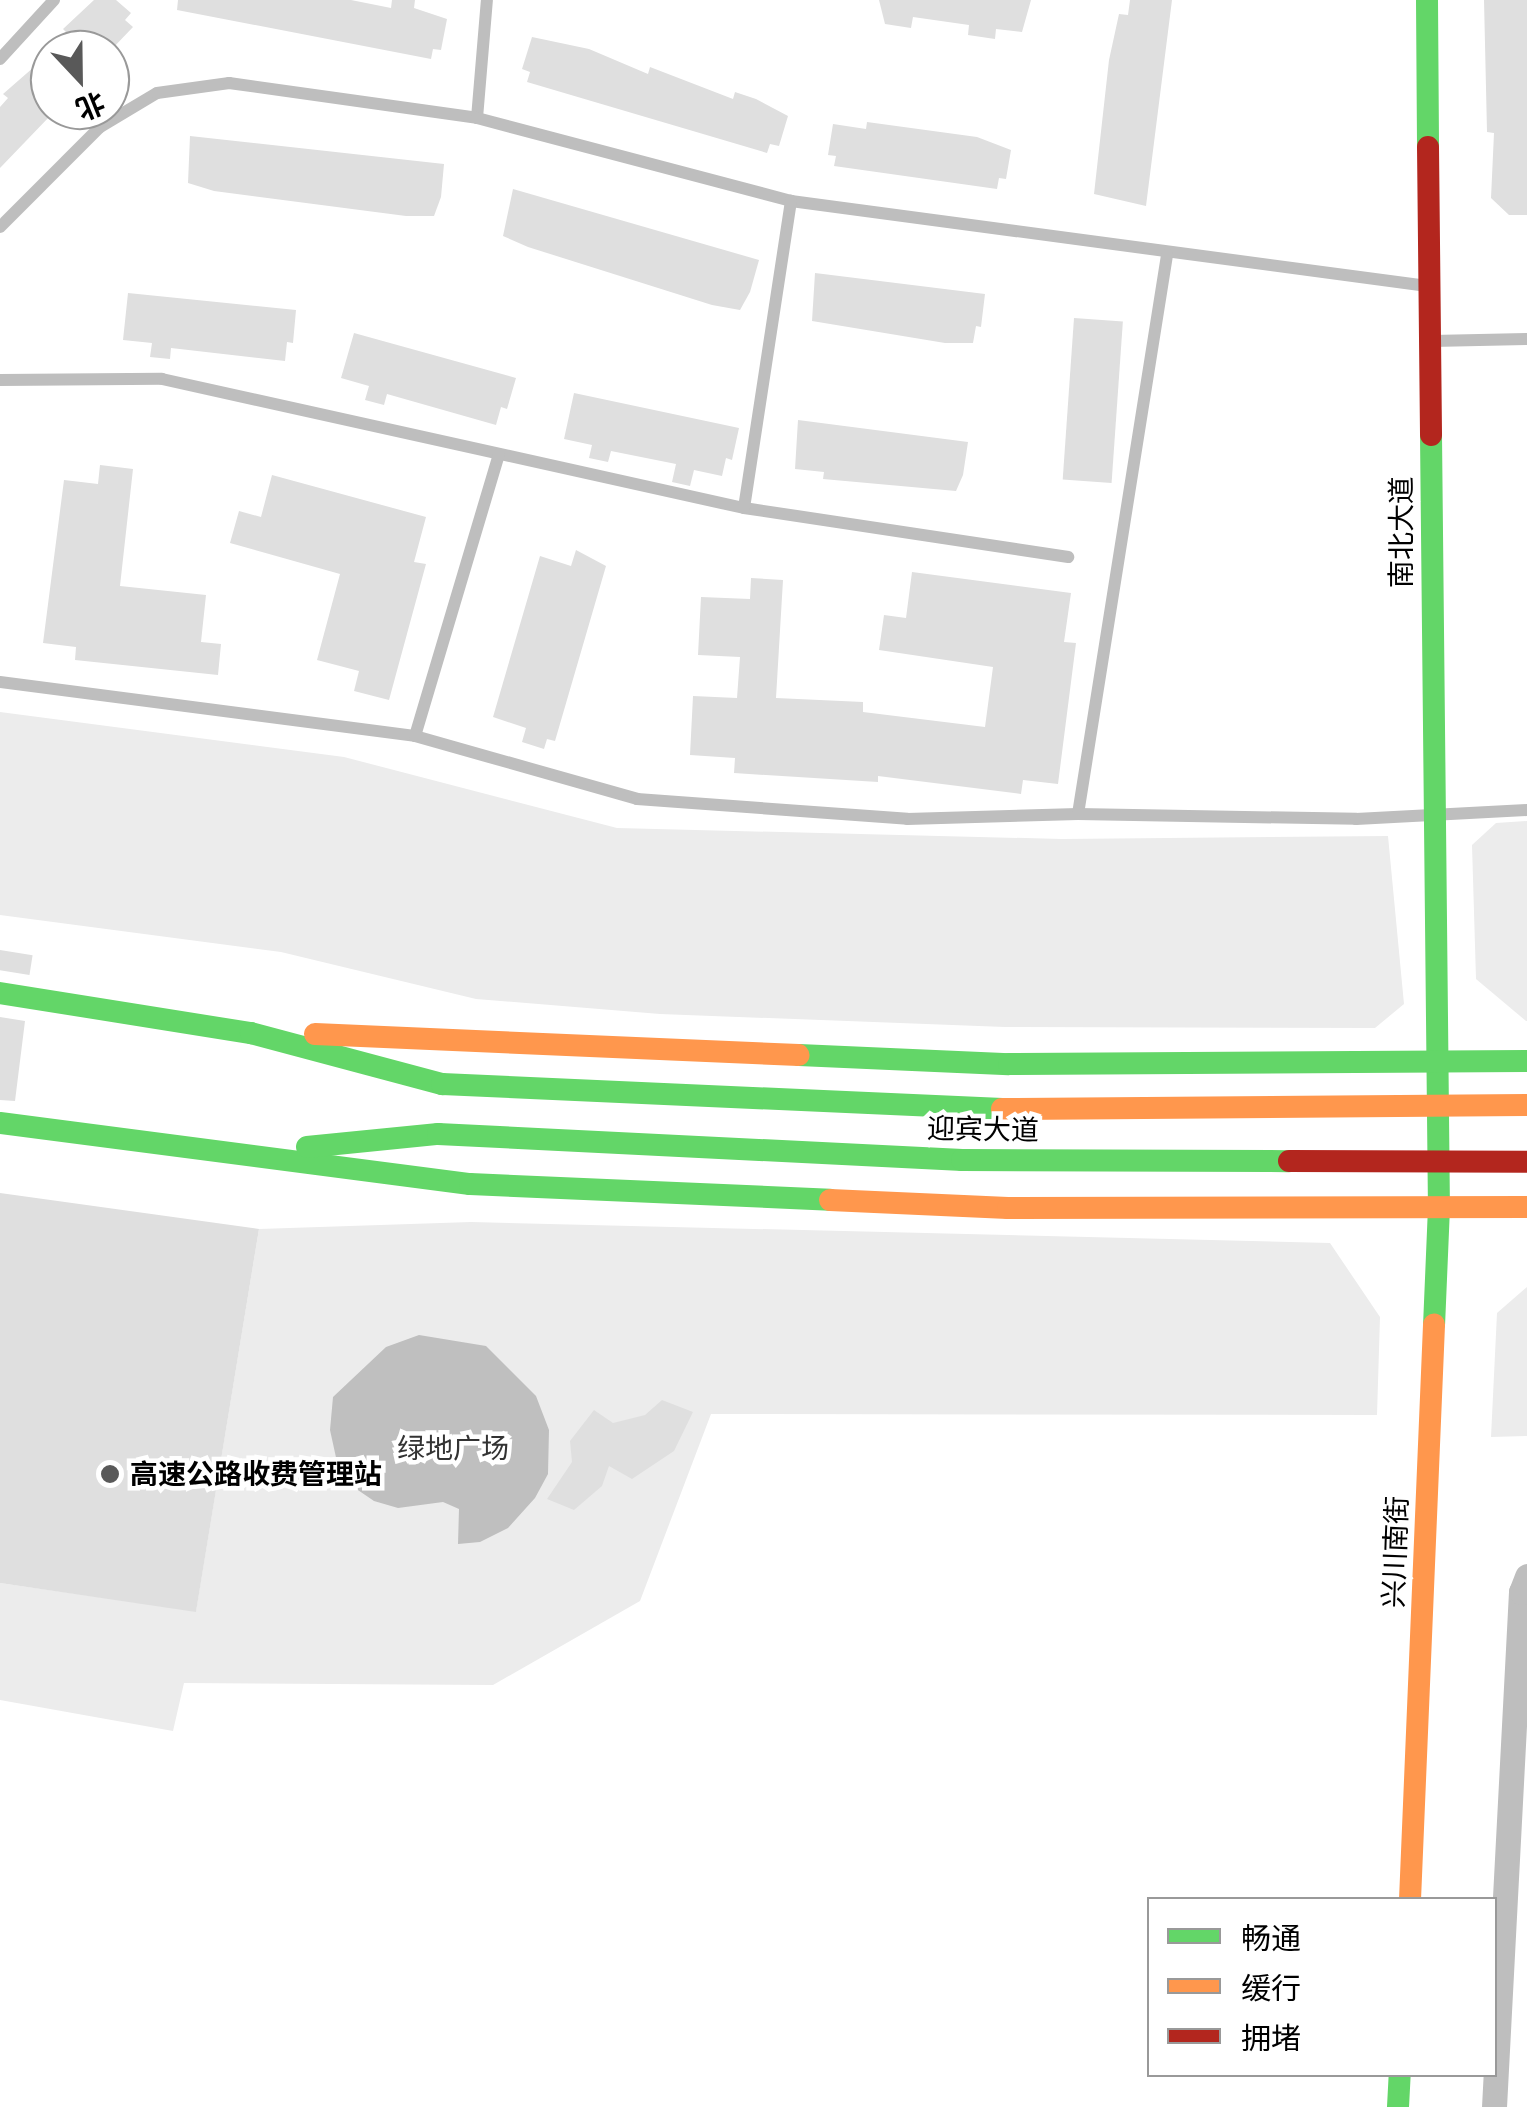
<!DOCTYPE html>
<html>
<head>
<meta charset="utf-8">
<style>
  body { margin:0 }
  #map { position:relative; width:1527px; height:2107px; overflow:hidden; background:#fff; font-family:Mulish,"Noto Sans SC",sans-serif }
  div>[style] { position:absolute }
  .green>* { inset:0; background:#ececec }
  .water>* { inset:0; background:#bfbfbf }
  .building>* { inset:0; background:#dfdfdf; transform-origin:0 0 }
  .lane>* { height:12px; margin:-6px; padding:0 6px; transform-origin:6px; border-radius:6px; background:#bebebe }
  .street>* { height:25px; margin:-12.5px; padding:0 12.5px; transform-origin:12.5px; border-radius:12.5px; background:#bebebe }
  .fast>* { height:22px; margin:-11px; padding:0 11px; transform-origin:11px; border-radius:11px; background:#63d668 }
  .slow>* { height:22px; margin:-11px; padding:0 11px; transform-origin:11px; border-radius:11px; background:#ff974d }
  .jam>* { height:22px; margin:-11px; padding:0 11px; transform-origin:11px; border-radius:11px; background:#b3261e }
  .dots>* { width:28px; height:28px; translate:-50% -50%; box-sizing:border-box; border:5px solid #fff; border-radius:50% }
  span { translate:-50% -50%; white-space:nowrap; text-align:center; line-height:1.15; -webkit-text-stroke:9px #fff; paint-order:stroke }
  .street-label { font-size:28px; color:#000 }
  .park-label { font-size:28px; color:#333 }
  .poi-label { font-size:28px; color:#000; font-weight:700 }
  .left { translate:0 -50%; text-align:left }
  .legend { position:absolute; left:1147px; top:1897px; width:350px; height:180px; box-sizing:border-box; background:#fff; border:2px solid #999; margin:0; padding:12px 18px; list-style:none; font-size:30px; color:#000 }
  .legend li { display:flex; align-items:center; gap:20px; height:50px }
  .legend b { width:50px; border:2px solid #999 }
  .north { position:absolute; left:30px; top:30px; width:100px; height:100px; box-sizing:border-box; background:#fff; border:2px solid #999; border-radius:50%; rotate:158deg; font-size:28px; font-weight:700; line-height:40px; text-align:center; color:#000 }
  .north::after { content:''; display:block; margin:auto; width:35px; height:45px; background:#595959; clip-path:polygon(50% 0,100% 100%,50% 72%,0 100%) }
</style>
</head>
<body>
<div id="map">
  <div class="green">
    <i style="clip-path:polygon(0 712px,344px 757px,617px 828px,1062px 839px,1388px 836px,1404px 1004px,1375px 1028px,1005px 1027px,660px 1014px,476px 999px,281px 952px,0 915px)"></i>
    <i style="clip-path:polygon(1527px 821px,1527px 1021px,1526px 1021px,1476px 979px,1472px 845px,1496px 823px)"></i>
    <i style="clip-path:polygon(471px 1222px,1330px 1243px,1380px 1317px,1377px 1415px,711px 1414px,640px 1601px,493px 1685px,184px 1683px,173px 1731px,0 1700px,0 1583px,196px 1611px,259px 1229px)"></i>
    <i style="clip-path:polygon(1527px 1287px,1527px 1436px,1491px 1437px,1497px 1313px)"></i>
  </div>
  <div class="water">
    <i style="clip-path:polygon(419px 1335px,486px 1346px,536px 1396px,549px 1430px,548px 1474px,535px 1498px,508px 1528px,480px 1542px,458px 1544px,459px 1509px,443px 1502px,398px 1508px,374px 1501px,349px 1484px,337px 1462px,330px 1430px,333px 1397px,386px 1347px)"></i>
  </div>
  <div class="building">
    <i style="clip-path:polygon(94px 0,116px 0,131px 13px,125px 20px,133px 27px,111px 50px,53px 50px,68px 34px,63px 29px)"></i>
    <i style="clip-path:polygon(178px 0,351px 0,391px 8px,392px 0,415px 0,414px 8px,447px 19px,441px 50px,433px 49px,431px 59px,177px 10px)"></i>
    <i style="clip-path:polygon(879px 0,1031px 0,1022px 32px,996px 29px,995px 39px,968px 35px,969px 25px,913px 17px,911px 28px,885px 24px)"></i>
    <i style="clip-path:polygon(1130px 0,1172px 0,1146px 206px,1094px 194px,1109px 60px,1119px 14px,1128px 15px)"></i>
    <i style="clip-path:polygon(1484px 0,1527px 0,1527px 215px,1509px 215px,1491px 198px,1494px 133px,1487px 132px)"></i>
    <i style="clip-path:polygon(532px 37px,589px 49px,648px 74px,650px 67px,733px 99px,735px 92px,756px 99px,788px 116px,779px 146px,770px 144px,767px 153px,527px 82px,530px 72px,522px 69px)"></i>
    <i style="clip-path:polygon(50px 53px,50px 116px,0 168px,0 107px,8px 98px,3px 94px)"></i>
    <i style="clip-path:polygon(867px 122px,977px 137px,1011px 150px,1006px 179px,999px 178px,997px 189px,834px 166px,836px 156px,828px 155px,833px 124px,866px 129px)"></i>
    <i style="clip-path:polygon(190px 136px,444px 164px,441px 197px,434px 216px,406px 216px,214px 191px,188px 183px)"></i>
    <i style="clip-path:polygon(513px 189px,759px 260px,750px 292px,740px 310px,712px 305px,528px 247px,503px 236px)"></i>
    <i style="clip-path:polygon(815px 273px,985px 294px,981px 327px,976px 326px,973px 343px,945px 343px,812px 321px)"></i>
    <i style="clip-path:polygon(128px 293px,296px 310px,293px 343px,287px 342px,285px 361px,171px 348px,170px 359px,150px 357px,152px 343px,123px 340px)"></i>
    <i style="left:1074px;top:318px;width:49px;height:162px;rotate:4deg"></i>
    <i style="clip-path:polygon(354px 333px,516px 378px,507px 409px,501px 407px,496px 425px,387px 394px,384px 405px,365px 400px,369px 386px,341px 378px)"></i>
    <i style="clip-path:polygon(574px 393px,739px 428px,732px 460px,726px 458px,722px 476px,694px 470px,690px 486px,672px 482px,676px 464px,611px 451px,608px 462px,589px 458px,592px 445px,564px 439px)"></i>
    <i style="clip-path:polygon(798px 420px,968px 442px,963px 475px,956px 491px,823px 479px,824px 472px,795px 469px)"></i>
    <i style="clip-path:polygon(100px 465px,133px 469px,120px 586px,206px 595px,201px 642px,221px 644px,218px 675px,75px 660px,76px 647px,43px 643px,64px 480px,98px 484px)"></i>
    <i style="clip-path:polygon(272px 475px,426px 517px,414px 562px,426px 564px,389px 700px,354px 691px,359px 671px,317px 660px,340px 574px,230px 543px,239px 511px,261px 517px)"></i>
    <i style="clip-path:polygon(576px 550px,606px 566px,555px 741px,547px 739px,544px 749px,522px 742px,526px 728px,493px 717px,540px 556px,571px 566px)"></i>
    <i style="clip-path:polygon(912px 572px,1071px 593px,1064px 642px,1076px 643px,1058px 784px,1023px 780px,1021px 794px,878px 776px,878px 782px,734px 773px,735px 758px,690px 755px,693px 696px,737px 698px,740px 657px,698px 655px,701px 597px,750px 599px,751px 578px,783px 580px,776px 698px,863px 702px,863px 712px,985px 727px,993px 667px,879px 650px,884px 615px,906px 618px)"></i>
    <i style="left:0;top:950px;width:33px;height:20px;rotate:9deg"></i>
    <i style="clip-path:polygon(0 1017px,25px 1021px,15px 1101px,0 1100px)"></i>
    <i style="clip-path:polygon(0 1193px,259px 1229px,196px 1612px,0 1583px)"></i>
    <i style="clip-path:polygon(662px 1400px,693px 1412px,674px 1451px,632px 1479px,609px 1466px,602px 1486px,574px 1510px,547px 1499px,572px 1462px,570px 1441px,594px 1410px,613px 1423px,645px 1415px)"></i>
  </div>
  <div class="lane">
    <i style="left:0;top:59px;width:80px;rotate:-47.5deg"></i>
    <i style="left:477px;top:118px;width:118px;rotate:-85.2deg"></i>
    <i style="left:0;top:227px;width:141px;rotate:-45deg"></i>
    <i style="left:100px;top:127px;width:66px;rotate:-30.8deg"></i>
    <i style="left:157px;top:93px;width:73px;rotate:-7.9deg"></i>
    <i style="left:229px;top:83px;width:250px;rotate:8deg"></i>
    <i style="left:477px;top:118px;width:325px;rotate:14.8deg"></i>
    <i style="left:791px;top:201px;width:642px;rotate:7.61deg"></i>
    <i style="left:1432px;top:341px;width:95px;rotate:-1.2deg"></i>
    <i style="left:0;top:380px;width:162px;rotate:-0.4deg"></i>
    <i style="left:162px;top:379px;width:596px;rotate:12.5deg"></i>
    <i style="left:744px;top:508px;width:328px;rotate:8.6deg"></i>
    <i style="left:744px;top:508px;width:311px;rotate:-81.3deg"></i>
    <i style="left:0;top:682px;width:418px;rotate:7.4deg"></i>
    <i style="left:415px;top:736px;width:231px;rotate:15.8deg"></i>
    <i style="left:637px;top:799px;width:271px;rotate:4.2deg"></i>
    <i style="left:907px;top:819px;width:171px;rotate:-1.7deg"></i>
    <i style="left:1078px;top:814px;width:566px;rotate:-80.95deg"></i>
    <i style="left:415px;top:736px;width:294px;rotate:-73.4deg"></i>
    <i style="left:1078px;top:814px;width:278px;rotate:1deg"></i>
    <i style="left:1356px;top:819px;width:171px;rotate:-3deg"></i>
  </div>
  <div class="street">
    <i style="left:1494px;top:2107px;width:516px;rotate:-87deg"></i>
    <i style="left:1521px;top:1592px;width:17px;rotate:-69deg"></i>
  </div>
  <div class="fast">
    <i style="left:1427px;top:0;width:147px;rotate:89.6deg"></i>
    <i style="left:1431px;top:435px;width:772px;rotate:89.41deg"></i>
    <i style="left:1439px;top:1207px;width:117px;rotate:92.4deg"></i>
    <i style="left:0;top:993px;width:254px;rotate:9.1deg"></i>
    <i style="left:251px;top:1033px;width:198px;rotate:15deg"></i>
    <i style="left:442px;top:1084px;width:561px;rotate:2.56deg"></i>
    <i style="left:799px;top:1055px;width:210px;rotate:2.5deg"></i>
    <i style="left:1009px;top:1064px;width:518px;rotate:-0.33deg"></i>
    <i style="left:0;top:1123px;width:474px;rotate:7.4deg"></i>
    <i style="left:470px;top:1184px;width:360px;rotate:2.5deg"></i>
    <i style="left:307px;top:1147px;width:132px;rotate:-5.7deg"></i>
    <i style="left:438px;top:1134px;width:525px;rotate:2.84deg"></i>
    <i style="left:962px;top:1160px;width:327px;rotate:0.2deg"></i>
    <i style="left:1398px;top:2107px;width:33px;rotate:-87deg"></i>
  </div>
  <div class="slow">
    <i style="left:315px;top:1034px;width:484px;rotate:2.5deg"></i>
    <i style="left:1002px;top:1109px;width:525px;rotate:-0.44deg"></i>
    <i style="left:830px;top:1200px;width:178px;rotate:2.6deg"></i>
    <i style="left:1008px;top:1208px;width:519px;rotate:-0.11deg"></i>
    <i style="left:1410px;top:1900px;width:576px;rotate:-87.61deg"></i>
  </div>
  <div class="jam">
    <i style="left:1428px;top:147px;width:288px;rotate:89.4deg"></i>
    <i style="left:1289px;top:1161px;width:238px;rotate:0.2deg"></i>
  </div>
  <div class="dots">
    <i style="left:110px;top:1474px;background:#595959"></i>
  </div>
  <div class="street-label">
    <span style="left:1401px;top:532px;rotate:-90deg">南北大道</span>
    <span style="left:983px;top:1129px;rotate:1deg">迎宾大道</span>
    <span style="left:1395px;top:1552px;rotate:-88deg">兴川南街</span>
  </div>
  <div class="park-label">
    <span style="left:453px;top:1448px">绿地广场</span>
  </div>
  <div class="poi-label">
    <span class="left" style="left:130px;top:1474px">高速公路收费管理站</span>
  </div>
  <ul class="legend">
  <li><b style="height:12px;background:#63d668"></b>畅通</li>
  <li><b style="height:12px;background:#ff974d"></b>缓行</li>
  <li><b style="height:12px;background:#b3261e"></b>拥堵</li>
  </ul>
  <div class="north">北</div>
</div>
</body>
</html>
